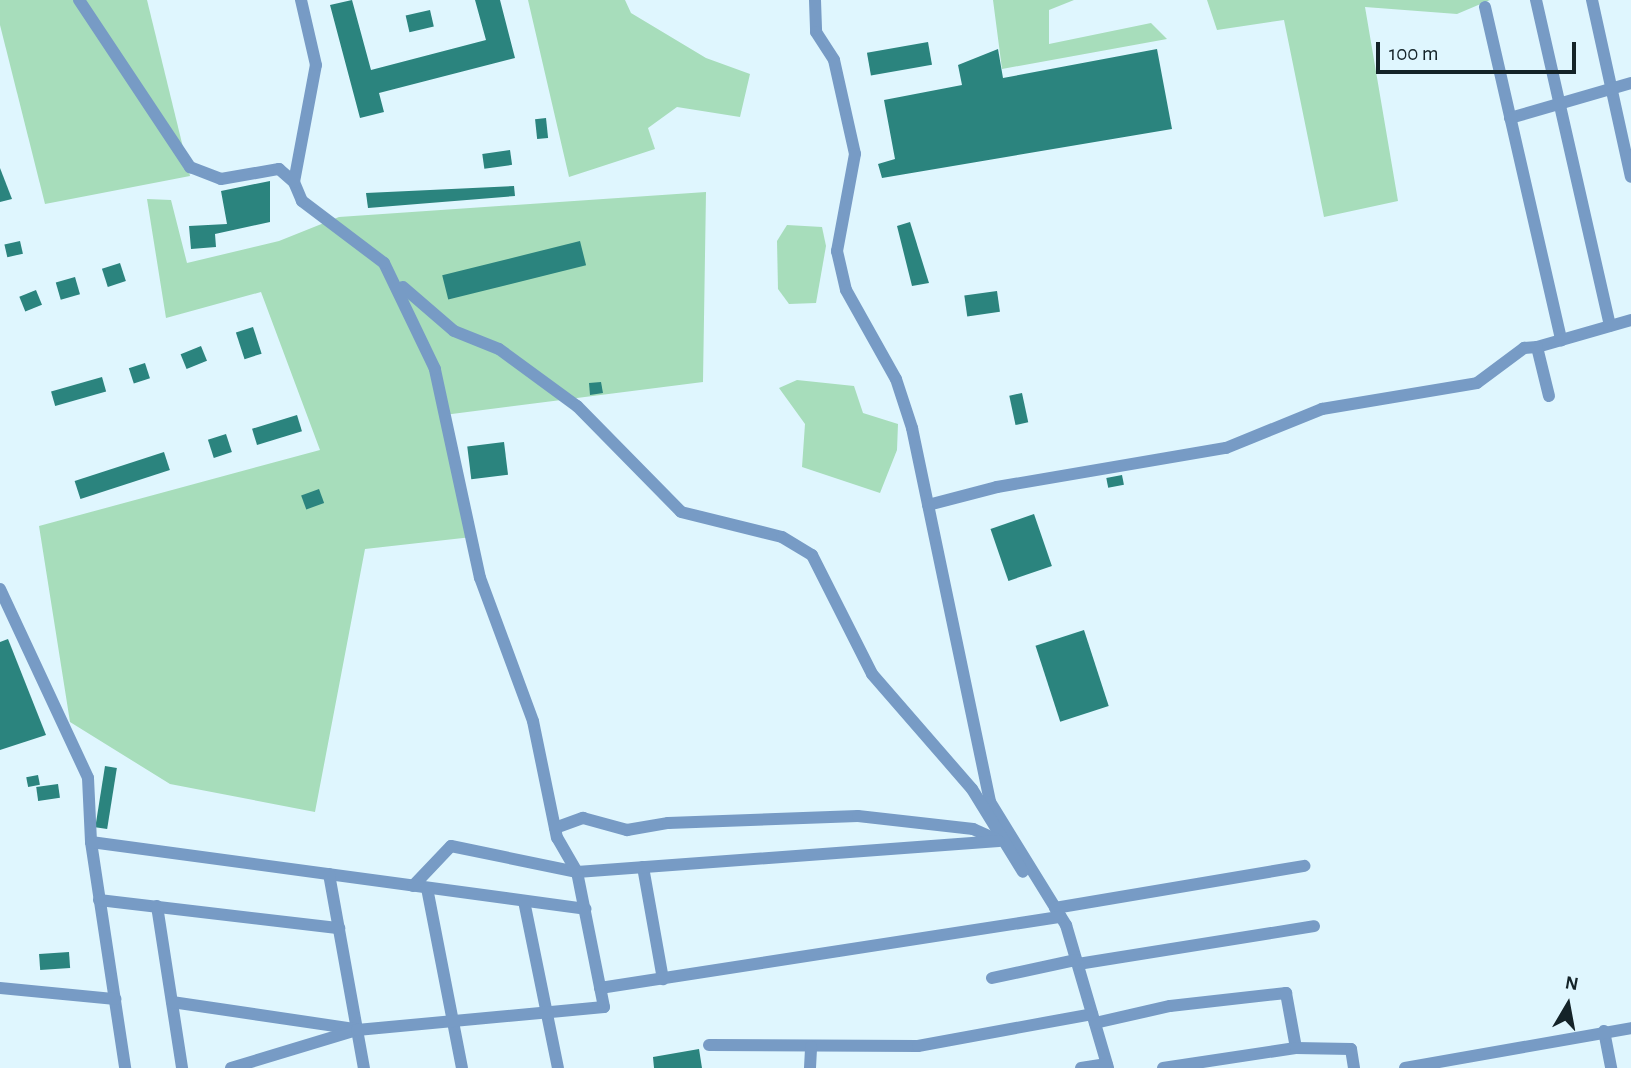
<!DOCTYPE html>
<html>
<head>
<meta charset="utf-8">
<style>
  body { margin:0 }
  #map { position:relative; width:1631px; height:1068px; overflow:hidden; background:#dff6fe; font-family:"Alegreya Sans",sans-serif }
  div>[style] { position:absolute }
  .green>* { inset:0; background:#a7ddbb }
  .building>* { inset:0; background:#2b847e; transform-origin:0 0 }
  .street>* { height:12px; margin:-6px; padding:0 6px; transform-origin:6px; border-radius:6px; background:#779bc5 }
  span { translate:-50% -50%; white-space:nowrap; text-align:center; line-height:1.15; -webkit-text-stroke:5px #dff6fe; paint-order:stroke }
  .north { position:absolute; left:1533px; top:970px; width:70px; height:70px; -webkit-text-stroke:5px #dff6fe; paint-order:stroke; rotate:10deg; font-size:19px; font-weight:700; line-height:28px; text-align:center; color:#142328 }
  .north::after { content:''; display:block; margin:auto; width:24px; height:32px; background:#142328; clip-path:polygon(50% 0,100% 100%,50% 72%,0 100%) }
  .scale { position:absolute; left:1376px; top:42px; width:200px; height:32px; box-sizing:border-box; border:4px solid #142328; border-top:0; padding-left:9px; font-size:21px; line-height:24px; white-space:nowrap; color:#142328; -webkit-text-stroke:5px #dff6fe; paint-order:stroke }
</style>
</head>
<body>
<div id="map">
  <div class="green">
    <i style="clip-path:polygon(0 0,147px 0,190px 176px,45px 204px,0 25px)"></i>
    <i style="clip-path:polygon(528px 0,625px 0,631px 13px,706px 58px,750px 74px,740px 117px,677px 107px,648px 128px,655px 149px,569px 177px)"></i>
    <i style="clip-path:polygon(993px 0,1074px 0,1049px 10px,1049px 44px,1151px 23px,1167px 39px,1002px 69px)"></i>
    <i style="clip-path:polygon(1207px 0,1490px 0,1457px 14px,1365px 7px,1398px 201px,1324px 217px,1284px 20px,1217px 30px)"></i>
    <i style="clip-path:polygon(706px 192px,703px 382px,444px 415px,472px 537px,365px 549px,315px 812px,170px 784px,70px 722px,39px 526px,320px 450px,261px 292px,166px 318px,147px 199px,171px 200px,187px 263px,279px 241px,339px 217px)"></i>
    <i style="clip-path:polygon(787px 225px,822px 227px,826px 246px,816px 303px,789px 304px,778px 289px,777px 241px)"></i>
    <i style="clip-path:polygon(797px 380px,854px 386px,863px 413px,898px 424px,897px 450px,880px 493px,802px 467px,805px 424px,779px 388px)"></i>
  </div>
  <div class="building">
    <i style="clip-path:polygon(352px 0,371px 70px,486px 40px,475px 0,500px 0,515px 58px,379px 93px,384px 112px,360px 118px,330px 5px)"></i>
    <i style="left:430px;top:10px;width:17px;height:25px;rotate:77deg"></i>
    <i style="left:928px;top:42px;width:23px;height:62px;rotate:80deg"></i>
    <i style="clip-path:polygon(998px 49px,1003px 78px,1157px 49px,1172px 129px,882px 178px,878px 164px,895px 159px,884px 100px,962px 85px,958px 65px)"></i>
    <i style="left:546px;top:118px;width:20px;height:11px;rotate:84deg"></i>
    <i style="left:510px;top:150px;width:15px;height:28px;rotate:82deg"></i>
    <i style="clip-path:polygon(0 168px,12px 199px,0 202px)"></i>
    <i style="clip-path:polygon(270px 181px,270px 222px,215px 234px,216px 247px,191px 249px,189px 226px,227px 224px,221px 191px)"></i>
    <i style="clip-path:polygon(514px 186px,515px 196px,368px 208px,366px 193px)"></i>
    <i style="clip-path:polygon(910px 222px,929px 283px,912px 286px,897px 226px)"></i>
    <i style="left:20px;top:241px;width:13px;height:16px;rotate:77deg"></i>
    <i style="left:580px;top:241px;width:25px;height:142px;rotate:76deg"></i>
    <i style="left:120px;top:263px;width:19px;height:19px;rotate:72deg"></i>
    <i style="left:75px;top:277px;width:18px;height:20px;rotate:74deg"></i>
    <i style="left:36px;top:290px;width:16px;height:18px;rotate:68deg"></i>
    <i style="left:997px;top:291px;width:21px;height:33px;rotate:82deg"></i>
    <i style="left:253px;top:327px;width:28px;height:18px;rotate:72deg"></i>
    <i style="left:201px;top:346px;width:16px;height:22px;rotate:68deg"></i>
    <i style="left:145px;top:363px;width:16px;height:17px;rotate:72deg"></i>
    <i style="left:102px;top:377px;width:15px;height:53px;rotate:74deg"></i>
    <i style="clip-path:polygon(601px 382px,603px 393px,590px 395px,589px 383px)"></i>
    <i style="left:1022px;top:393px;width:30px;height:13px;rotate:78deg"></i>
    <i style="left:297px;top:415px;width:17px;height:47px;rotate:73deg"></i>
    <i style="left:226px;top:434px;width:19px;height:19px;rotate:72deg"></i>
    <i style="left:504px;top:442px;width:33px;height:37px;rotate:83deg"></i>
    <i style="left:164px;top:452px;width:19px;height:94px;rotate:72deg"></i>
    <i style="left:1122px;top:475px;width:10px;height:16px;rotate:79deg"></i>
    <i style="left:319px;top:489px;width:15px;height:19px;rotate:70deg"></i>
    <i style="left:1034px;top:514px;width:55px;height:46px;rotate:71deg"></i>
    <i style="left:1084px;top:630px;width:80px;height:51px;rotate:72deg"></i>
    <i style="clip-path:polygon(8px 639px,46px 735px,0 750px,0 642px)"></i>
    <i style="left:105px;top:766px;width:12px;height:62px;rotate:9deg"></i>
    <i style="left:38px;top:775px;width:10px;height:12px;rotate:79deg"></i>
    <i style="left:58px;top:784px;width:14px;height:22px;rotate:82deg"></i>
    <i style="left:69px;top:952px;width:16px;height:30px;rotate:86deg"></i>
    <i style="clip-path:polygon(699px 1049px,702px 1068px,654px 1068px,653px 1057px)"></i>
  </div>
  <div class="street">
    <i style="left:79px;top:0;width:201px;rotate:56.4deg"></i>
    <i style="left:190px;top:167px;width:33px;rotate:21deg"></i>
    <i style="left:221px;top:179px;width:59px;rotate:-9.8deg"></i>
    <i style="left:279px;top:169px;width:20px;rotate:41deg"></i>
    <i style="left:815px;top:0;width:32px;rotate:88deg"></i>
    <i style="left:816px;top:32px;width:33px;rotate:57deg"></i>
    <i style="left:834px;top:60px;width:96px;rotate:77.4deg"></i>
    <i style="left:855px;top:154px;width:99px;rotate:100.5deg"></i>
    <i style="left:837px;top:251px;width:40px;rotate:77deg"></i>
    <i style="left:846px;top:290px;width:102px;rotate:60.7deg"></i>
    <i style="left:896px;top:379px;width:52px;rotate:71.9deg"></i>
    <i style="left:912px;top:428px;width:382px;rotate:78.2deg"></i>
    <i style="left:990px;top:802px;width:145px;rotate:58.3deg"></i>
    <i style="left:1066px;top:925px;width:149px;rotate:73.6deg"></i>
    <i style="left:1536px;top:0;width:334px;rotate:77.2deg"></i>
    <i style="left:1592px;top:0;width:181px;rotate:77.6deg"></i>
    <i style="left:1485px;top:7px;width:342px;rotate:77.1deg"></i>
    <i style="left:1510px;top:118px;width:126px;rotate:-16.1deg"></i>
    <i style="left:403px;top:287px;width:67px;rotate:40.8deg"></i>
    <i style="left:454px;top:331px;width:48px;rotate:21.8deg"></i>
    <i style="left:499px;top:349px;width:97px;rotate:36.2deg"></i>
    <i style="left:577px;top:406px;width:148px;rotate:45.5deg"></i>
    <i style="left:681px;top:512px;width:104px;rotate:13.9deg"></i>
    <i style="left:782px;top:537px;width:35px;rotate:31deg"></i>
    <i style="left:812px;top:555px;width:133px;rotate:63.2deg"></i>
    <i style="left:872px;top:674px;width:152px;rotate:49deg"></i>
    <i style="left:972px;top:789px;width:97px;rotate:58.4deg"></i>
    <i style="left:1549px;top:396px;width:50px;rotate:-103.8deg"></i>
    <i style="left:1537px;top:347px;width:98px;rotate:-16deg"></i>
    <i style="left:928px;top:505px;width:71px;rotate:-14.6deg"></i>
    <i style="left:997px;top:487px;width:232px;rotate:-9.7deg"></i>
    <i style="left:1226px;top:448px;width:104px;rotate:-22.1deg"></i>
    <i style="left:1322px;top:409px;width:157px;rotate:-9.5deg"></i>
    <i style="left:1477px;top:383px;width:59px;rotate:-36.7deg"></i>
    <i style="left:1524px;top:348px;width:13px;rotate:-4deg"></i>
    <i style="left:0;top:589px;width:208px;rotate:65deg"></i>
    <i style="left:88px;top:778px;width:64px;rotate:87.3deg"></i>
    <i style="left:91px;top:842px;width:229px;rotate:81.4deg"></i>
    <i style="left:555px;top:828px;width:30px;rotate:-20deg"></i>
    <i style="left:583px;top:818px;width:46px;rotate:15.3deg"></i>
    <i style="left:627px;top:830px;width:42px;rotate:-9.7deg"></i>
    <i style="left:668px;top:823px;width:190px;rotate:-2.1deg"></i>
    <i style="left:858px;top:816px;width:116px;rotate:6.4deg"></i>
    <i style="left:973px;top:829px;width:27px;rotate:24deg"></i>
    <i style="left:91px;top:842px;width:499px;rotate:7.7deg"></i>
    <i style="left:643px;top:867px;width:114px;rotate:79.9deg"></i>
    <i style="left:329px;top:874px;width:197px;rotate:79.8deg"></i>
    <i style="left:413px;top:886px;width:55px;rotate:-46.5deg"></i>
    <i style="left:451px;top:846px;width:129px;rotate:11.7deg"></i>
    <i style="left:577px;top:872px;width:423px;rotate:-4.2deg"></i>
    <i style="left:427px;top:888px;width:183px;rotate:79deg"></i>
    <i style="left:99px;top:900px;width:242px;rotate:6.7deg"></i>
    <i style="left:524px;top:901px;width:170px;rotate:78.5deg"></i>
    <i style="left:157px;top:906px;width:164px;rotate:81.2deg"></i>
    <i style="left:1055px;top:908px;width:253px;rotate:-9.6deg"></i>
    <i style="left:1078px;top:964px;width:239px;rotate:-9.1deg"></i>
    <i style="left:992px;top:978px;width:86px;rotate:-12.1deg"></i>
    <i style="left:0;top:988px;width:116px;rotate:5.5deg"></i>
    <i style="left:600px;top:988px;width:466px;rotate:-8.8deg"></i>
    <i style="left:172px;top:1002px;width:184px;rotate:8.4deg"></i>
    <i style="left:1095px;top:1023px;width:77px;rotate:-12.8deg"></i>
    <i style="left:1170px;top:1006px;width:117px;rotate:-6.4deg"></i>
    <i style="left:1286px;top:993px;width:56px;rotate:79.7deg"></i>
    <i style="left:1604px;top:1031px;width:38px;rotate:79deg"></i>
    <i style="left:709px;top:1045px;width:209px;rotate:0.3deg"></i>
    <i style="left:918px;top:1046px;width:177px;rotate:-10.4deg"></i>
    <i style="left:231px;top:1068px;width:132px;rotate:-16.8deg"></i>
    <i style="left:357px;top:1030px;width:248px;rotate:-5.3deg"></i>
    <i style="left:604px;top:1007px;width:138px;rotate:-101.3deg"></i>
    <i style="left:577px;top:872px;width:39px;rotate:-120deg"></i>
    <i style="left:557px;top:838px;width:119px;rotate:-101.6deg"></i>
    <i style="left:533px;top:721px;width:153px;rotate:-110.3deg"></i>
    <i style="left:480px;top:578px;width:214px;rotate:-102.2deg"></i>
    <i style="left:435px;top:369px;width:118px;rotate:-115.7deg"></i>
    <i style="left:384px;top:263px;width:103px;rotate:-142.9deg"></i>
    <i style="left:302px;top:201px;width:21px;rotate:-113deg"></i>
    <i style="left:294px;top:182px;width:119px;rotate:-79.4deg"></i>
    <i style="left:316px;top:65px;width:67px;rotate:-103deg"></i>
    <i style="left:810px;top:1068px;width:21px;rotate:-87deg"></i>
    <i style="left:1081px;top:1068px;width:26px;rotate:-9deg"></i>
    <i style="left:1163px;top:1068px;width:134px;rotate:-8.6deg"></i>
    <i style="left:1296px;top:1048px;width:55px;rotate:1deg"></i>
    <i style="left:1351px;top:1049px;width:19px;rotate:81deg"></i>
    <i style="left:1405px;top:1068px;width:230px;rotate:-10deg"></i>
  </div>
  <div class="north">N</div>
  <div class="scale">100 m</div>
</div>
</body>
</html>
